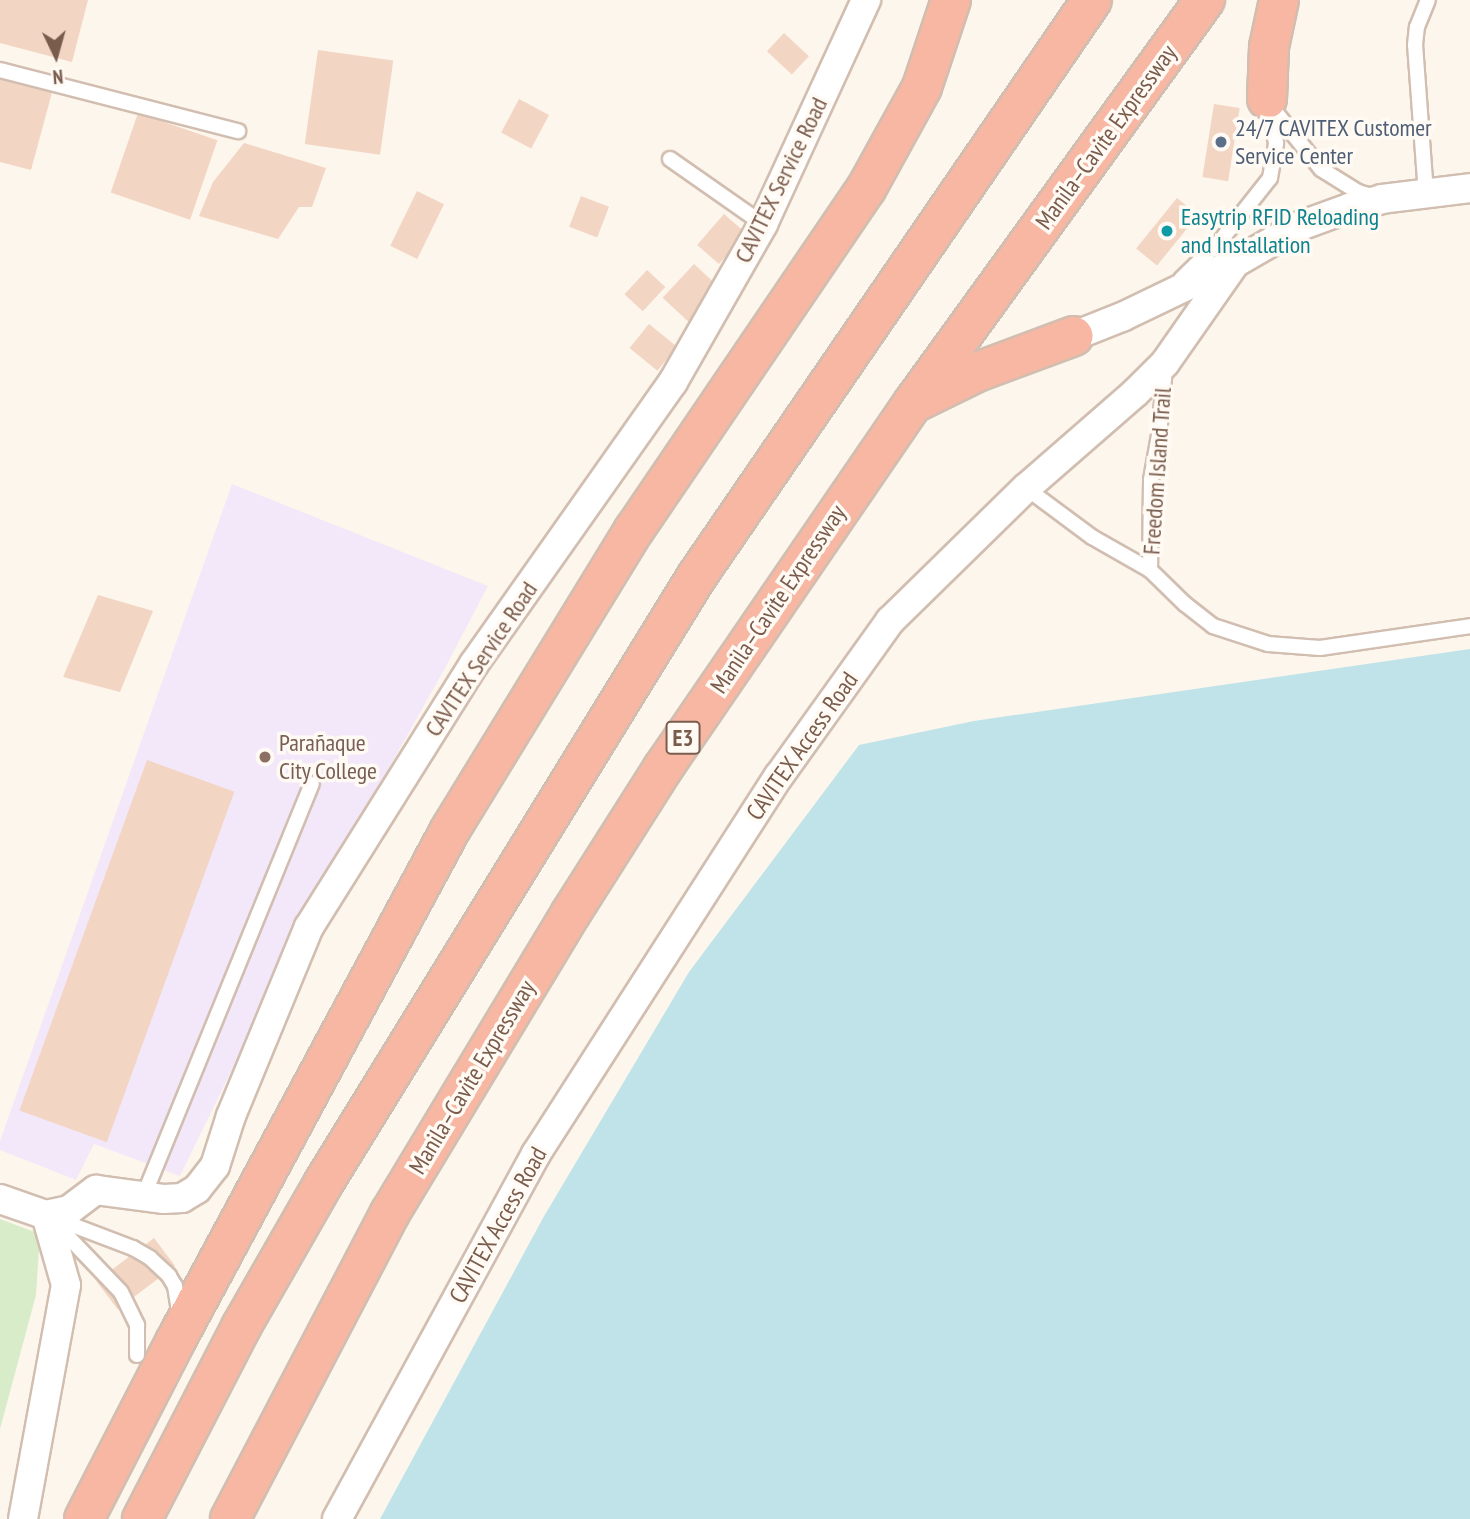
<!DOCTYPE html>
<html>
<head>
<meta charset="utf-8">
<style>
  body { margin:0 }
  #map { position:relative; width:1470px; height:1519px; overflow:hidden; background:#fdf6ec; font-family:"PT Sans Narrow",sans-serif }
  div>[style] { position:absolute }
  .education>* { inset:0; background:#f3e8fa }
  .green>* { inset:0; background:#d8ecc9 }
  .water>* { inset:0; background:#bfe3e8 }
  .building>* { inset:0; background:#f3d5c3; transform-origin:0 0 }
  .roads { filter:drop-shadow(2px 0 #d1beb0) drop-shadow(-2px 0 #d1beb0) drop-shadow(0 2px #d1beb0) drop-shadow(0 -2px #d1beb0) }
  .service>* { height:14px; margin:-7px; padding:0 7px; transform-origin:7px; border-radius:7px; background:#fff }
  .minor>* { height:28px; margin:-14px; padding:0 14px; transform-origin:14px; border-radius:14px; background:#fff }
  .motorway>* { height:38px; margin:-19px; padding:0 19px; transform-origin:19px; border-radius:19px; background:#f7b7a3 }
  .dots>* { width:19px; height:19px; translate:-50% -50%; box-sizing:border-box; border:4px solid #fffaf3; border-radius:50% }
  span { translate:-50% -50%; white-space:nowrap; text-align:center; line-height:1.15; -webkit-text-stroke:7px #fffaf3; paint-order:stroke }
  .shield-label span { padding:2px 5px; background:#fffaf3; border:2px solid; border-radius:5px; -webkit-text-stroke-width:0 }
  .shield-label { font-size:23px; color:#7a5c4d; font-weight:700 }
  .service-label { font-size:24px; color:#4e5e75 }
  .left { translate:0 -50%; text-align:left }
  .street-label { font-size:24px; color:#7a5c4d }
  .culture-label { font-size:24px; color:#0d838f }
  .education-label { font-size:24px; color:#785e54 }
  .north { position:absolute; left:21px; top:21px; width:70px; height:70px; -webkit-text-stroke:5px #fffaf3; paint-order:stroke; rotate:175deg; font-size:19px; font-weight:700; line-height:28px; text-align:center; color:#7a5c4d }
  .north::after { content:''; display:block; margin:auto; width:24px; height:32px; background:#7a5c4d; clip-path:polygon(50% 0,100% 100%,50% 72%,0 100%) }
</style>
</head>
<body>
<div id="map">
  <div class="education">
    <i style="clip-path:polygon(232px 484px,488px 586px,445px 668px,310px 909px,180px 1176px,94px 1144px,76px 1180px,0 1150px,0 1141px)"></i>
  </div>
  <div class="green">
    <i style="clip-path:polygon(0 1219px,40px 1234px,36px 1295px,0 1429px)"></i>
  </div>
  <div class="water">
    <i style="clip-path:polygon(1470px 649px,1470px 1519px,380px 1519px,543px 1218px,689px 972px,859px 745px,974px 721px)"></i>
  </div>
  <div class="building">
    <i style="clip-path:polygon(0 0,88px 0,72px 62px,0 43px)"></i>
    <i style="left:784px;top:33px;width:34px;height:25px;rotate:43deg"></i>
    <i style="left:318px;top:50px;width:76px;height:95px;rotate:8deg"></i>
    <i style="clip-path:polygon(0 76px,53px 89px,31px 170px,0 162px)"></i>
    <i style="left:519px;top:99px;width:34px;height:38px;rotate:28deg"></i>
    <i style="left:1214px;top:104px;width:26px;height:74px;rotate:9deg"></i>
    <i style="left:138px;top:113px;width:84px;height:84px;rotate:19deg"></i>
    <i style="clip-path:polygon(244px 143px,326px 168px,312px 207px,299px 207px,278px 239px,199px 216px,213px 182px)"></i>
    <i style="left:417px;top:191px;width:30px;height:61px;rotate:26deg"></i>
    <i style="left:581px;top:196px;width:30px;height:33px;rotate:21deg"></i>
    <i style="left:1177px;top:198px;width:27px;height:65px;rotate:39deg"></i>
    <i style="left:724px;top:214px;width:29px;height:41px;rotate:41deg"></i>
    <i style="left:694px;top:264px;width:35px;height:46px;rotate:43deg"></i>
    <i style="left:647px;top:270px;width:25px;height:33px;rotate:43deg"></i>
    <i style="left:649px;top:324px;width:36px;height:31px;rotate:39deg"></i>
    <i style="clip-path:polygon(98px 595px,153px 611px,120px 692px,63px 677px)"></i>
    <i style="left:147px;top:760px;width:93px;height:373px;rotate:20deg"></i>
    <i style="left:154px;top:1238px;width:35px;height:72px;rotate:53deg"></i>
  </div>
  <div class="roads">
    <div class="service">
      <i style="left:0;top:70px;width:246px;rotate:14.4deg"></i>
      <i style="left:1273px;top:109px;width:77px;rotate:51.3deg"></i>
      <i style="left:1321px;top:169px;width:44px;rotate:31.9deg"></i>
      <i style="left:1358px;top:192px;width:17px;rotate:17deg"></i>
      <i style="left:670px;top:159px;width:113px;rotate:35deg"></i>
      <i style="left:1426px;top:194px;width:149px;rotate:-94.2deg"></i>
      <i style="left:1415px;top:45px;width:18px;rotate:-84deg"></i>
      <i style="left:1417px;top:27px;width:29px;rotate:-68deg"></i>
      <i style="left:1181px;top:279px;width:56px;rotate:-44.3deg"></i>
      <i style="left:1221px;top:240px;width:79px;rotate:-51.7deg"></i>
      <i style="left:1270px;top:178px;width:36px;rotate:-80deg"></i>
      <i style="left:1276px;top:143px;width:44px;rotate:-101.8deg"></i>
      <i style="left:1165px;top:368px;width:67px;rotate:95.1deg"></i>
      <i style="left:1159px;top:435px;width:46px;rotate:100.1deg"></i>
      <i style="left:1151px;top:480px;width:90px;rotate:90.6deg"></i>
      <i style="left:1150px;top:570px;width:49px;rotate:44.2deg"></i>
      <i style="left:1185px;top:604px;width:36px;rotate:38deg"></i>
      <i style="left:1213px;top:626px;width:58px;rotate:18.1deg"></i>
      <i style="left:1268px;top:644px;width:52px;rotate:4.4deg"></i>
      <i style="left:1320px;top:648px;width:152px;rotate:-8.3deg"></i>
      <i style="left:1026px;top:488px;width:82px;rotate:36.6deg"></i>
      <i style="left:1092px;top:537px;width:67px;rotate:29.6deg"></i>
      <i style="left:144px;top:1195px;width:444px;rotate:-67.8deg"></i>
      <i style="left:54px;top:1218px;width:85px;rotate:20.8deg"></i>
      <i style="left:133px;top:1248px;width:20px;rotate:30deg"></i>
      <i style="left:150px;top:1258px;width:26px;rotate:43deg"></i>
      <i style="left:169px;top:1276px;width:12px;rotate:59deg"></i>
      <i style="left:175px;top:1286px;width:25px;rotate:81deg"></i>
      <i style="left:55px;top:1223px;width:95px;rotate:46.3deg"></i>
      <i style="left:121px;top:1292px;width:37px;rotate:64deg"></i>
      <i style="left:137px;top:1325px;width:30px;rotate:90deg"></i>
    </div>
    <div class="minor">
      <i style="left:1074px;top:336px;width:52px;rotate:-21.6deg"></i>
      <i style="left:1122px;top:317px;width:122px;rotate:-25.7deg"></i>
      <i style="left:0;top:1199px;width:49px;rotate:19.2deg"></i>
      <i style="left:46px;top:1215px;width:24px;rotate:-12deg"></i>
      <i style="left:69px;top:1210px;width:34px;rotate:-37deg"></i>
      <i style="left:96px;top:1190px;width:69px;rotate:7.5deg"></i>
      <i style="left:164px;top:1199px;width:18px;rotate:-3deg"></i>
      <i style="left:182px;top:1198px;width:17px;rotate:-31deg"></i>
      <i style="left:197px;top:1189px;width:29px;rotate:-52deg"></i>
      <i style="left:215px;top:1166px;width:52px;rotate:-72.3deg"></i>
      <i style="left:231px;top:1116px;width:204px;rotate:-67.6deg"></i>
      <i style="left:309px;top:927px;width:310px;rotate:-57.9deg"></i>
      <i style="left:474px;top:664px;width:345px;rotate:-54.8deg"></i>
      <i style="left:673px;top:382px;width:182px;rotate:-60.3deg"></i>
      <i style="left:763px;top:224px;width:247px;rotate:-65.3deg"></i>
      <i style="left:23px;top:1519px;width:238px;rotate:-79.6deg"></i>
      <i style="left:66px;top:1285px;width:73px;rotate:-105.9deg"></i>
      <i style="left:337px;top:1519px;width:416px;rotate:-61.4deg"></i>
      <i style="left:536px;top:1154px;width:449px;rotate:-57.3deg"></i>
      <i style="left:779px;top:776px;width:191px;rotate:-54.4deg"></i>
      <i style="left:890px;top:621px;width:190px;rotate:-44.4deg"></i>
      <i style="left:1026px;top:488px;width:145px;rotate:-41.1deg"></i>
      <i style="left:1135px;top:393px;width:42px;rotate:-45deg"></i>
      <i style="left:1165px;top:363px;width:122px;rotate:-55deg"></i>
      <i style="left:1235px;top:263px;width:72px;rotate:-30.1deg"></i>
      <i style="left:1297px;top:227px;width:55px;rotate:-20.1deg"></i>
      <i style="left:1349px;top:208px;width:34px;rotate:-15deg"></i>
      <i style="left:1382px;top:199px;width:89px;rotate:-7.1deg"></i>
    </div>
    <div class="motorway">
      <i style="left:1267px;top:99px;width:52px;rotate:-87.8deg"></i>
      <i style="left:1269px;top:47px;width:48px;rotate:-78deg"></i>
      <i style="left:918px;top:401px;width:66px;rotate:-26.2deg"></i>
      <i style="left:977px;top:372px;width:103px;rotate:-20.4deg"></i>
      <i style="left:84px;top:1519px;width:201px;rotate:-62.8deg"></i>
      <i style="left:176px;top:1340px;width:579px;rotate:-61.75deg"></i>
      <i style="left:450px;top:830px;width:352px;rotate:-58.5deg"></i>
      <i style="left:634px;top:530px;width:412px;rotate:-55.8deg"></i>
      <i style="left:866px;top:189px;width:116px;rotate:-61.2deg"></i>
      <i style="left:922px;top:87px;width:92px;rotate:-71.6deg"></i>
      <i style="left:142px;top:1519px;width:216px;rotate:-62.7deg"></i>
      <i style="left:241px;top:1327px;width:167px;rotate:-60.2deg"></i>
      <i style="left:324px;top:1182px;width:712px;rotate:-58.39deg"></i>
      <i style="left:697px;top:576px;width:698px;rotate:-55.56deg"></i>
      <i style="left:230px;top:1519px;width:345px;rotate:-62.4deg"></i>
      <i style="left:390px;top:1213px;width:350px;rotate:-58.9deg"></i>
      <i style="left:571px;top:913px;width:172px;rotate:-57.6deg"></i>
      <i style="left:663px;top:768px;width:442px;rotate:-55.6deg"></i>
      <i style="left:913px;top:403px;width:498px;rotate:-54.1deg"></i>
    </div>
  </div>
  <div class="dots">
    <i style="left:1221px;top:142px;background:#5c6f8a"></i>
    <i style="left:1167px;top:231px;background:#0f9aa8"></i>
    <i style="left:265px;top:757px;background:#8d6e63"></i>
  </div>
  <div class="shield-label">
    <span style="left:683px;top:738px">E3</span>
  </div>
  <div class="service-label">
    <span class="left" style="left:1235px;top:142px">24/7 CAVITEX Customer<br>Service Center</span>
  </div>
  <div class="street-label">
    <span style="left:1106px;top:137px;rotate:-54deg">Manila–Cavite Expressway</span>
    <span style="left:781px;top:180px;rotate:-64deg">CAVITEX Service Road</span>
    <span style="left:1157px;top:471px;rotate:-86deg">Freedom Island Trail</span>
    <span style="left:778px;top:599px;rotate:-56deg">Manila–Cavite Expressway</span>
    <span style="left:481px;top:659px;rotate:-56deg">CAVITEX Service Road</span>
    <span style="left:802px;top:746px;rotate:-55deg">CAVITEX Access Road</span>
    <span style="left:472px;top:1077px;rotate:-59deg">Manila–Cavite Expressway</span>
    <span style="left:498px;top:1225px;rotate:-61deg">CAVITEX Access Road</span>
  </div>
  <div class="culture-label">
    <span class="left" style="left:1181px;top:231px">Easytrip RFID Reloading<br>and Installation</span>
  </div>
  <div class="education-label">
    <span class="left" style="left:279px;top:757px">Parañaque<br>City College</span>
  </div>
  <div class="north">N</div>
</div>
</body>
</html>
